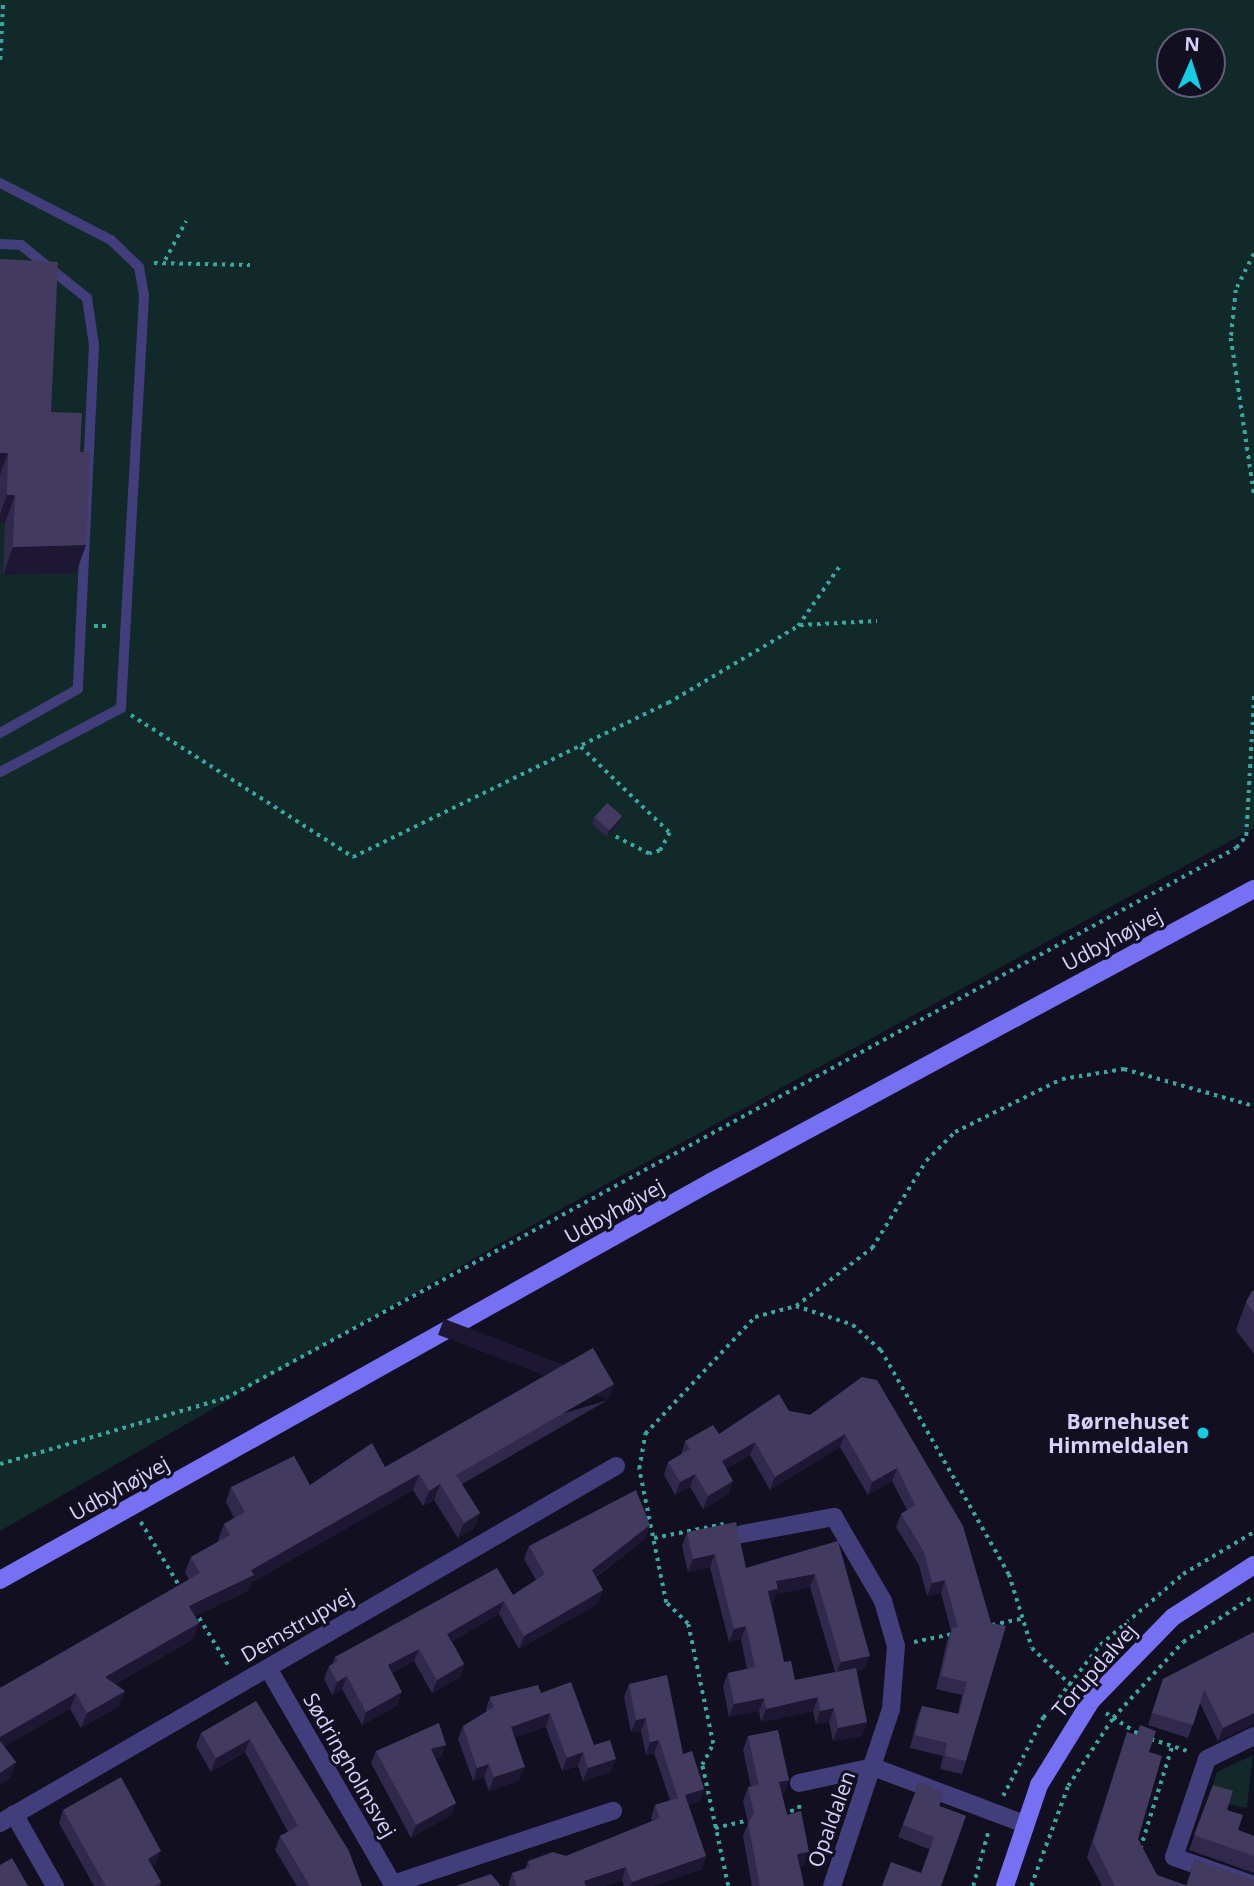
<!DOCTYPE html>
<html>
<head>
<meta charset="utf-8">
<style>
  body { margin:0 }
  #map { position:relative; width:1254px; height:1886px; overflow:hidden; background:#120f20; font-family:"Open Sans",sans-serif }
  div>[style] { position:absolute }
  .green>* { inset:0; background:#122929 }
  .path>* { height:3.5px; margin-top:-1.75px; transform-origin:0; background:repeating-linear-gradient(90deg,#38a8a3 0 3.5px,transparent 0 8.5px) }
  .lane>* { height:10px; margin:-5px; padding:0 5px; transform-origin:5px; border-radius:5px; background:#413e7b }
  .street>* { height:18px; margin:-9px; padding:0 9px; transform-origin:9px; border-radius:9px; background:#413e7b }
  .secondary>* { height:18px; margin:-9px; padding:0 9px; transform-origin:9px; border-radius:9px; background:#7670f3 }
  .wall>* { inset:0; background:#31294c }
  .shaded-wall>* { inset:0; background:#1d1733; transform-origin:0 0 }
  .building>* { inset:0; background:#423b5f; transform-origin:0 0 }
  .dots>* { width:19px; height:19px; translate:-50% -50%; box-sizing:border-box; border:4px solid #120f20; border-radius:50% }
  span { translate:-50% -50%; white-space:nowrap; text-align:center; line-height:1.15; -webkit-text-stroke:6px #120f20; paint-order:stroke }
  .street-label { font-size:21px; color:#d7d1fb }
  .poi-label { font-size:21px; color:#d7d1fb; font-weight:700 }
  .right { translate:-100% -50%; text-align:right }
  .north { position:absolute; left:1156px; top:28px; width:70px; height:70px; box-sizing:border-box; background:#120f20; border:2px solid #615d78; border-radius:50%; rotate:3deg; font-size:19px; font-weight:700; line-height:28px; text-align:center; color:#d7d1fb }
  .north::after { content:''; display:block; margin:auto; width:24px; height:32px; background:#13cde5; clip-path:polygon(50% 0,100% 100%,50% 72%,0 100%) }
</style>
</head>
<body>
<div id="map">
  <div class="green">
    <i style="clip-path:polygon(evenodd,0 0,1254px 0,1254px 828px,552px 1214px,0 1531px,0 0,1170px 42px,1212px 42px,1212px 84px,1170px 84px,1170px 42px)"></i>
    <i style="clip-path:polygon(1253px 1755px,1247px 1808px,1208px 1800px,1217px 1772px)"></i>
  </div>
  <div class="path">
    <i style="left:0;top:60px;width:60px;rotate:-87.1deg"></i>
    <i style="left:1254px;top:254px;width:40px;rotate:116.6deg"></i>
    <i style="left:1236px;top:290px;width:48px;rotate:95.9deg"></i>
    <i style="left:1231px;top:338px;width:158px;rotate:81.6deg"></i>
    <i style="left:165px;top:260px;width:44px;rotate:-61.7deg"></i>
    <i style="left:154px;top:263px;width:96px;rotate:1.2deg"></i>
    <i style="left:800px;top:625px;width:77px;rotate:-3deg"></i>
    <i style="left:94px;top:626px;width:17px"></i>
    <i style="left:131px;top:715px;width:264px;rotate:32.6deg"></i>
    <i style="left:353px;top:857px;width:351px;rotate:-26.1deg"></i>
    <i style="left:668px;top:703px;width:151px;rotate:-30.6deg"></i>
    <i style="left:798px;top:626px;width:72px;rotate:-55.2deg"></i>
    <i style="left:581px;top:747px;width:124px;rotate:44deg"></i>
    <i style="left:670px;top:833px;width:21px;rotate:119deg"></i>
    <i style="left:660px;top:851px;width:11px;rotate:165deg"></i>
    <i style="left:649px;top:854px;width:38px;rotate:-153deg"></i>
    <i style="left:796px;top:1306px;width:96px;rotate:-37.3deg"></i>
    <i style="left:872px;top:1248px;width:102px;rotate:-58.2deg"></i>
    <i style="left:926px;top:1161px;width:41px;rotate:-45deg"></i>
    <i style="left:955px;top:1132px;width:119px;rotate:-26.4deg"></i>
    <i style="left:1062px;top:1079px;width:63px;rotate:-9.2deg"></i>
    <i style="left:1124px;top:1069px;width:135px;rotate:15.9deg"></i>
    <i style="left:0;top:1464px;width:235px;rotate:-16.3deg"></i>
    <i style="left:226px;top:1398px;width:1150px;rotate:-28.57deg"></i>
    <i style="left:1236px;top:848px;width:16px;rotate:-50deg"></i>
    <i style="left:1246px;top:836px;width:145px;rotate:-86.8deg"></i>
    <i style="left:141px;top:1522px;width:76px;rotate:59deg"></i>
    <i style="left:654px;top:1538px;width:71px;rotate:-11.3deg"></i>
    <i style="left:195px;top:1611px;width:67px;rotate:58.4deg"></i>
    <i style="left:992px;top:1625px;width:33px;rotate:-12deg"></i>
    <i style="left:914px;top:1642px;width:38px;rotate:-12deg"></i>
    <i style="left:1106px;top:1713px;width:40px;rotate:32.9deg"></i>
    <i style="left:1151px;top:1739px;width:41px;rotate:18.4deg"></i>
    <i style="left:1003px;top:1796px;width:88px;rotate:-62.9deg"></i>
    <i style="left:1043px;top:1718px;width:93px;rotate:-52deg"></i>
    <i style="left:1100px;top:1645px;width:109px;rotate:-40.5deg"></i>
    <i style="left:1183px;top:1574px;width:82px;rotate:-30.6deg"></i>
    <i style="left:782px;top:1813px;width:17px;rotate:-13deg"></i>
    <i style="left:799px;top:1809px;width:7px;rotate:-90deg"></i>
    <i style="left:715px;top:1828px;width:37px;rotate:-13deg"></i>
    <i style="left:1140px;top:1849px;width:108px;rotate:-72.7deg"></i>
    <i style="left:728px;top:1886px;width:124px;rotate:-102.1deg"></i>
    <i style="left:702px;top:1765px;width:24px;rotate:-62deg"></i>
    <i style="left:713px;top:1744px;width:123px;rotate:-101.8deg"></i>
    <i style="left:688px;top:1624px;width:30px;rotate:-136deg"></i>
    <i style="left:666px;top:1603px;width:137px;rotate:-101.4deg"></i>
    <i style="left:639px;top:1469px;width:36px;rotate:-80deg"></i>
    <i style="left:645px;top:1434px;width:161px;rotate:-46.8deg"></i>
    <i style="left:755px;top:1317px;width:42px;rotate:-15deg"></i>
    <i style="left:796px;top:1306px;width:60px;rotate:18.4deg"></i>
    <i style="left:853px;top:1325px;width:38px;rotate:42deg"></i>
    <i style="left:881px;top:1350px;width:258px;rotate:60.3deg"></i>
    <i style="left:1009px;top:1574px;width:77px;rotate:72.7deg"></i>
    <i style="left:1032px;top:1648px;width:59px;rotate:43.6deg"></i>
    <i style="left:973px;top:1886px;width:59px;rotate:-74.3deg"></i>
    <i style="left:1031px;top:1886px;width:107px;rotate:-69.7deg"></i>
    <i style="left:1068px;top:1786px;width:82px;rotate:-56.5deg"></i>
    <i style="left:1113px;top:1718px;width:103px;rotate:-47.4deg"></i>
    <i style="left:1183px;top:1642px;width:85px;rotate:-32.9deg"></i>
  </div>
  <div class="lane">
    <i style="left:0;top:183px;width:125px;rotate:27.2deg"></i>
    <i style="left:111px;top:240px;width:39px;rotate:44deg"></i>
    <i style="left:139px;top:267px;width:29px;rotate:80deg"></i>
    <i style="left:144px;top:296px;width:413px;rotate:93.2deg"></i>
    <i style="left:121px;top:708px;width:137px;rotate:152.1deg"></i>
    <i style="left:0;top:244px;width:21px;rotate:3deg"></i>
    <i style="left:21px;top:245px;width:85px;rotate:38.8deg"></i>
    <i style="left:87px;top:298px;width:48px;rotate:81.5deg"></i>
    <i style="left:94px;top:345px;width:344px;rotate:92.7deg"></i>
    <i style="left:78px;top:689px;width:90px;rotate:150.6deg"></i>
  </div>
  <div class="street">
    <i style="left:742px;top:1534px;width:94px;rotate:-10.5deg"></i>
    <i style="left:834px;top:1517px;width:97px;rotate:59.7deg"></i>
    <i style="left:883px;top:1601px;width:47px;rotate:73.9deg"></i>
    <i style="left:896px;top:1646px;width:63px;rotate:94.5deg"></i>
    <i style="left:891px;top:1709px;width:187px;rotate:108.4deg"></i>
    <i style="left:268px;top:1668px;width:252px;rotate:60deg"></i>
    <i style="left:1254px;top:1736px;width:52px;rotate:153.9deg"></i>
    <i style="left:1207px;top:1759px;width:103px;rotate:108.6deg"></i>
    <i style="left:1174px;top:1857px;width:85px;rotate:19.3deg"></i>
    <i style="left:799px;top:1783px;width:76px;rotate:-12.2deg"></i>
    <i style="left:873px;top:1767px;width:159px;rotate:20.6deg"></i>
    <i style="left:14px;top:1814px;width:83px;rotate:60.3deg"></i>
    <i style="left:0;top:1823px;width:712px;rotate:-30.09deg"></i>
    <i style="left:393px;top:1884px;width:232px;rotate:-18.4deg"></i>
  </div>
  <div class="secondary">
    <i style="left:0;top:1580px;width:815px;rotate:-29.24deg"></i>
    <i style="left:711px;top:1182px;width:617px;rotate:-28.35deg"></i>
    <i style="left:1005px;top:1886px;width:107px;rotate:-71.4deg"></i>
    <i style="left:1039px;top:1785px;width:99px;rotate:-58.2deg"></i>
    <i style="left:1091px;top:1701px;width:117px;rotate:-45.7deg"></i>
    <i style="left:1173px;top:1617px;width:96px;rotate:-32.7deg"></i>
  </div>
  <div class="wall">
    <i style="clip-path:polygon(0 259px,51px 412px,76px 573px,3px 575px,5px 523px,0 523px)"></i>
    <i style="clip-path:polygon(622px 816px,619px 823px,607px 837px,592px 824px,594px 817px)"></i>
    <i style="clip-path:polygon(1254px 1291px,1254px 1354px,1236px 1330px,1246px 1302px)"></i>
    <i style="clip-path:polygon(862px 1377px,991px 1623px,966px 1761px,962px 1774px,940px 1769px,943px 1756px,910px 1748px,917px 1719px,922px 1706px,958px 1714px,962px 1695px,936px 1689px,947px 1641px,951px 1631px,941px 1593px,927px 1596px,919px 1565px,896px 1527px,901px 1514px,907px 1510px,892px 1481px,868px 1495px,840px 1447px,770px 1490px,750px 1455px,726px 1469px,729px 1494px,703px 1509px,690px 1487px,675px 1495px,664px 1475px,668px 1462px,681px 1455px,685px 1441px,719px 1434px,789px 1411px,810px 1415px)"></i>
    <i style="clip-path:polygon(608px 1400px,462px 1484px,480px 1513px,474px 1528px,458px 1538px,434px 1500px,423px 1506px,413px 1490px,251px 1583px,248px 1591px,195px 1616px,199px 1623px,193px 1639px,115px 1684px,125px 1691px,119px 1706px,81px 1728px,70px 1709px,4px 1746px,16px 1762px,10px 1778px,0 1785px,0 1688px,189px 1580px,185px 1572px,191px 1557px,219px 1541px,218px 1540px,224px 1524px,234px 1518px,226px 1502px,231px 1487px,310px 1485px,385px 1467px)"></i>
    <i style="clip-path:polygon(evenodd,687px 1532px,746px 1568px,838px 1541px,865px 1669px,856px 1671px,867px 1722px,862px 1736px,833px 1741px,829px 1722px,816px 1724px,813px 1711px,761px 1722px,759px 1711px,729px 1717px,723px 1686px,728px 1673px,747px 1669px,741px 1639px,729px 1642px,710px 1567px,688px 1572px,682px 1546px,687px 1532px,810px 1587px,835px 1672px,795px 1680px,784px 1662px,771px 1602px,773px 1602px,776px 1594px,810px 1587px)"></i>
    <i style="clip-path:polygon(646px 1538px,596px 1577px,599px 1603px,519px 1649px,499px 1614px,452px 1641px,464px 1664px,460px 1677px,432px 1693px,414px 1661px,392px 1673px,398px 1705px,362px 1725px,342px 1689px,332px 1695px,324px 1679px,329px 1666px,332px 1664px,335px 1657px,513px 1595px,536px 1580px,524px 1559px,529px 1546px)"></i>
    <i style="clip-path:polygon(1254px 1632px,1254px 1724px,1218px 1741px,1200px 1703px,1188px 1738px,1148px 1725px,1163px 1679px)"></i>
    <i style="clip-path:polygon(629px 1684px,683px 1754px,704px 1789px,700px 1801px,688px 1805px,706px 1856px,702px 1869px,652px 1886px,624px 1886px,622px 1880px,603px 1886px,508px 1886px,512px 1873px,525px 1869px,528px 1861px,566px 1856px,652px 1821px,651px 1818px,655px 1805px,670px 1800px,654px 1753px,646px 1755px,641px 1731px,631px 1732px,624px 1697px)"></i>
    <i style="clip-path:polygon(541px 1693px,594px 1745px,611px 1772px,583px 1781px,578px 1766px,562px 1771px,546px 1727px,515px 1737px,520px 1780px,489px 1791px,484px 1777px,473px 1781px,458px 1739px,463px 1726px,486px 1712px,486px 1710px,490px 1697px)"></i>
    <i style="clip-path:polygon(256px 1701px,362px 1886px,297px 1886px,275px 1850px,280px 1836px,288px 1832px,245px 1752px,211px 1772px,196px 1746px,201px 1733px)"></i>
    <i style="clip-path:polygon(1127px 1732px,1149px 1752px,1138px 1839px,1157px 1875px,1186px 1885px,1195px 1859px,1254px 1886px,1102px 1886px,1087px 1857px)"></i>
    <i style="clip-path:polygon(748px 1736px,789px 1780px,784px 1794px,782px 1794px,787px 1815px,804px 1866px,800px 1866px,804px 1886px,752px 1886px,743px 1836px,748px 1823px,743px 1801px,748px 1787px,751px 1787px,743px 1750px)"></i>
    <i style="clip-path:polygon(376px 1751px,441px 1757px,435px 1759px,456px 1803px,451px 1815px,411px 1838px,371px 1763px)"></i>
    <i style="clip-path:polygon(919px 1782px,940px 1806px,966px 1816px,929px 1849px,898px 1837px)"></i>
    <i style="clip-path:polygon(1213px 1785px,1238px 1830px,1254px 1836px,1254px 1873px,1189px 1850px)"></i>
    <i style="clip-path:polygon(63px 1810px,156px 1864px,152px 1866px,161px 1882px,160px 1886px,94px 1886px,59px 1823px)"></i>
  </div>
  <div class="shaded-wall">
    <i style="clip-path:polygon(0 453px,8px 453px,0 475px)"></i>
    <i style="clip-path:polygon(7px 495px,15px 495px,5px 523px,0 523px,0 514px)"></i>
    <i style="clip-path:polygon(86px 545px,76px 573px,3px 575px,13px 547px)"></i>
    <i style="clip-path:polygon(622px 816px,619px 823px,607px 837px,609px 830px)"></i>
    <i style="left:614px;top:1384px;width:17px;height:182px;rotate:111deg"></i>
    <i style="clip-path:polygon(845px 1434px,840px 1447px,770px 1490px,775px 1477px)"></i>
    <i style="clip-path:polygon(755px 1442px,750px 1455px,717px 1474px,722px 1461px)"></i>
    <i style="clip-path:polygon(897px 1468px,892px 1481px,868px 1495px,872px 1482px)"></i>
    <i style="clip-path:polygon(419px 1474px,413px 1490px,251px 1583px,248px 1591px,184px 1621px,189px 1606px)"></i>
    <i style="clip-path:polygon(695px 1474px,690px 1487px,675px 1495px,680px 1482px)"></i>
    <i style="clip-path:polygon(733px 1481px,729px 1494px,703px 1509px,708px 1496px)"></i>
    <i style="clip-path:polygon(440px 1484px,434px 1500px,423px 1506px,429px 1491px)"></i>
    <i style="clip-path:polygon(480px 1513px,474px 1528px,458px 1538px,464px 1523px)"></i>
    <i style="clip-path:polygon(650px 1525px,646px 1538px,587px 1583px,592px 1570px)"></i>
    <i style="clip-path:polygon(715px 1554px,710px 1567px,688px 1572px,693px 1559px)"></i>
    <i style="clip-path:polygon(815px 1574px,810px 1587px,776px 1594px,773px 1602px,764px 1604px,768px 1591px,776px 1581px)"></i>
    <i style="clip-path:polygon(945px 1580px,941px 1593px,927px 1596px,932px 1583px)"></i>
    <i style="clip-path:polygon(603px 1590px,599px 1603px,519px 1649px,524px 1636px)"></i>
    <i style="clip-path:polygon(504px 1601px,499px 1614px,443px 1647px,447px 1634px)"></i>
    <i style="clip-path:polygon(199px 1623px,193px 1639px,100px 1692px,105px 1677px)"></i>
    <i style="clip-path:polygon(746px 1626px,741px 1639px,729px 1642px,734px 1629px)"></i>
    <i style="clip-path:polygon(419px 1649px,414px 1661px,383px 1678px,388px 1665px)"></i>
    <i style="clip-path:polygon(870px 1656px,865px 1669px,836px 1675px,841px 1662px)"></i>
    <i style="clip-path:polygon(464px 1664px,460px 1677px,432px 1693px,437px 1680px)"></i>
    <i style="clip-path:polygon(347px 1676px,342px 1689px,332px 1695px,337px 1682px)"></i>
    <i style="clip-path:polygon(125px 1691px,119px 1706px,81px 1728px,87px 1713px)"></i>
    <i style="clip-path:polygon(402px 1692px,398px 1705px,362px 1725px,366px 1712px)"></i>
    <i style="clip-path:polygon(76px 1693px,70px 1709px,0 1749px,0 1737px)"></i>
    <i style="clip-path:polygon(818px 1697px,813px 1711px,761px 1722px,766px 1709px)"></i>
    <i style="clip-path:polygon(764px 1698px,759px 1711px,729px 1717px,734px 1704px)"></i>
    <i style="clip-path:polygon(834px 1708px,829px 1722px,816px 1724px,820px 1711px)"></i>
    <i style="clip-path:polygon(550px 1713px,546px 1727px,507px 1740px,511px 1727px)"></i>
    <i style="clip-path:polygon(1254px 1713px,1254px 1724px,1218px 1741px,1223px 1728px)"></i>
    <i style="clip-path:polygon(646px 1718px,641px 1731px,631px 1732px,636px 1720px)"></i>
    <i style="clip-path:polygon(867px 1722px,862px 1736px,833px 1741px,838px 1728px)"></i>
    <i style="clip-path:polygon(250px 1739px,245px 1752px,211px 1772px,216px 1758px)"></i>
    <i style="clip-path:polygon(659px 1740px,654px 1753px,646px 1755px,650px 1742px)"></i>
    <i style="clip-path:polygon(446px 1745px,441px 1757px,426px 1762px,431px 1749px)"></i>
    <i style="clip-path:polygon(583px 1752px,578px 1766px,562px 1771px,567px 1758px)"></i>
    <i style="clip-path:polygon(616px 1759px,611px 1772px,583px 1781px,588px 1768px)"></i>
    <i style="clip-path:polygon(16px 1762px,10px 1778px,0 1785px,0 1773px)"></i>
    <i style="clip-path:polygon(489px 1764px,484px 1777px,473px 1781px,477px 1768px)"></i>
    <i style="clip-path:polygon(525px 1767px,520px 1780px,489px 1791px,494px 1777px)"></i>
    <i style="clip-path:polygon(789px 1780px,784px 1794px,774px 1796px,779px 1782px)"></i>
    <i style="clip-path:polygon(704px 1789px,700px 1801px,680px 1808px,685px 1795px)"></i>
    <i style="clip-path:polygon(456px 1803px,451px 1815px,411px 1838px,416px 1825px)"></i>
    <i style="clip-path:polygon(161px 1851px,156px 1864px,143px 1872px,148px 1859px)"></i>
    <i style="clip-path:polygon(809px 1852px,804px 1866px,792px 1868px,797px 1854px)"></i>
    <i style="clip-path:polygon(706px 1856px,702px 1869px,652px 1886px,630px 1886px,632px 1882px)"></i>
    <i style="clip-path:polygon(626px 1867px,622px 1880px,603px 1886px,582px 1886px,584px 1881px)"></i>
  </div>
  <div class="building">
    <i style="clip-path:polygon(0 259px,58px 262px,51px 412px,82px 413px,80px 452px,90px 452px,86px 545px,13px 547px,15px 495px,7px 495px,8px 453px,0 453px)"></i>
    <i style="left:607px;top:803px;width:20px;height:19px;rotate:41deg"></i>
    <i style="clip-path:polygon(1252px 1291px,1254px 1291px,1254px 1313px,1246px 1302px)"></i>
    <i style="clip-path:polygon(593px 1348px,614px 1384px,456px 1475px,480px 1513px,464px 1523px,440px 1484px,429px 1491px,419px 1474px,251px 1570px,254px 1575px,189px 1606px,199px 1623px,105px 1677px,125px 1691px,87px 1713px,76px 1693px,0 1737px,0 1688px,200px 1573px,191px 1557px,230px 1535px,224px 1524px,245px 1512px,231px 1487px,294px 1456px,310px 1485px,372px 1443px,385px 1467px)"></i>
    <i style="clip-path:polygon(862px 1377px,877px 1380px,963px 1526px,991px 1623px,1006px 1626px,966px 1761px,945px 1756px,947px 1743px,915px 1735px,922px 1706px,959px 1714px,967px 1682px,941px 1676px,952px 1628px,958px 1627px,945px 1580px,932px 1583px,924px 1552px,901px 1514px,915px 1505px,897px 1468px,872px 1482px,845px 1434px,775px 1477px,755px 1442px,722px 1461px,733px 1481px,708px 1496px,695px 1474px,680px 1482px,668px 1462px,690px 1449px,685px 1441px,713px 1425px,719px 1434px,779px 1394px,789px 1411px,810px 1415px)"></i>
    <i style="clip-path:polygon(636px 1490px,650px 1525px,592px 1570px,603px 1590px,524px 1636px,504px 1601px,447px 1634px,464px 1664px,437px 1680px,419px 1649px,388px 1665px,402px 1692px,366px 1712px,347px 1676px,337px 1682px,329px 1666px,338px 1661px,335px 1657px,497px 1568px,513px 1595px,545px 1574px,529px 1546px)"></i>
    <i style="clip-path:polygon(736px 1522px,746px 1568px,838px 1541px,870px 1656px,841px 1662px,815px 1574px,776px 1581px,778px 1589px,768px 1591px,784px 1662px,791px 1661px,795px 1680px,856px 1668px,867px 1722px,838px 1728px,834px 1708px,820px 1711px,818px 1697px,766px 1709px,764px 1698px,734px 1704px,728px 1673px,755px 1667px,746px 1626px,734px 1629px,715px 1554px,693px 1559px,687px 1532px)"></i>
    <i style="clip-path:polygon(1254px 1632px,1254px 1713px,1223px 1728px,1204px 1690px,1193px 1725px,1152px 1713px,1163px 1679px)"></i>
    <i style="clip-path:polygon(667px 1675px,683px 1754px,692px 1751px,704px 1789px,685px 1795px,706px 1856px,632px 1882px,626px 1867px,584px 1881px,586px 1886px,517px 1886px,512px 1873px,530px 1867px,528px 1861px,553px 1852px,566px 1856px,660px 1818px,655px 1805px,678px 1798px,659px 1740px,650px 1742px,646px 1718px,636px 1720px,629px 1684px)"></i>
    <i style="clip-path:polygon(571px 1682px,594px 1745px,610px 1740px,616px 1759px,588px 1768px,583px 1752px,567px 1758px,550px 1713px,511px 1727px,525px 1767px,494px 1777px,489px 1764px,477px 1768px,463px 1726px,494px 1707px,490px 1697px,538px 1685px,541px 1693px)"></i>
    <i style="clip-path:polygon(256px 1701px,349px 1851px,362px 1886px,310px 1886px,280px 1836px,298px 1826px,250px 1739px,216px 1758px,201px 1733px)"></i>
    <i style="clip-path:polygon(439px 1723px,446px 1745px,431px 1749px,456px 1803px,416px 1825px,376px 1751px)"></i>
    <i style="clip-path:polygon(1140px 1725px,1156px 1731px,1149px 1752px,1162px 1756px,1138px 1839px,1157px 1875px,1187px 1886px,1195px 1859px,1254px 1880px,1254px 1886px,1115px 1886px,1093px 1842px,1127px 1732px,1137px 1735px)"></i>
    <i style="clip-path:polygon(778px 1730px,789px 1780px,779px 1782px,787px 1815px,801px 1811px,809px 1852px,797px 1854px,804px 1886px,760px 1886px,748px 1823px,754px 1813px,748px 1787px,759px 1785px,748px 1736px)"></i>
    <i style="clip-path:polygon(0 1741px,16px 1762px,0 1773px)"></i>
    <i style="clip-path:polygon(121px 1777px,161px 1851px,148px 1859px,161px 1882px,154px 1886px,106px 1886px,63px 1810px)"></i>
    <i style="clip-path:polygon(919px 1782px,944px 1793px,939px 1806px,966px 1816px,941px 1886px,882px 1886px,891px 1862px,921px 1873px,934px 1837px,903px 1825px)"></i>
    <i style="clip-path:polygon(1213px 1785px,1233px 1791px,1227px 1810px,1243px 1815px,1238px 1830px,1254px 1836px,1254px 1856px,1194px 1835px)"></i>
    <i style="clip-path:polygon(12px 1858px,28px 1886px,0 1886px,0 1865px)"></i>
    <i style="clip-path:polygon(491px 1874px,501px 1886px,456px 1886px)"></i>
  </div>
  <div class="dots">
    <i style="left:1203px;top:1433px;background:#13cde5"></i>
  </div>
  <div class="street-label">
    <span style="left:1112px;top:939px;rotate:-28deg">Udbyhøjvej</span>
    <span style="left:614px;top:1211px;rotate:-29deg">Udbyhøjvej</span>
    <span style="left:119px;top:1488px;rotate:-29deg">Udbyhøjvej</span>
    <span style="left:297px;top:1625px;rotate:-30deg">Demstrupvej</span>
    <span style="left:1094px;top:1670px;rotate:-49deg">Torupdalvej</span>
    <span style="left:350px;top:1765px;rotate:60deg">Sødringholmsvej</span>
    <span style="left:831px;top:1819px;rotate:-70deg">Opaldalen</span>
  </div>
  <div class="poi-label">
    <span class="right" style="left:1189px;top:1433px">Børnehuset<br>Himmeldalen</span>
  </div>
  <div class="north">N</div>
</div>
</body>
</html>
